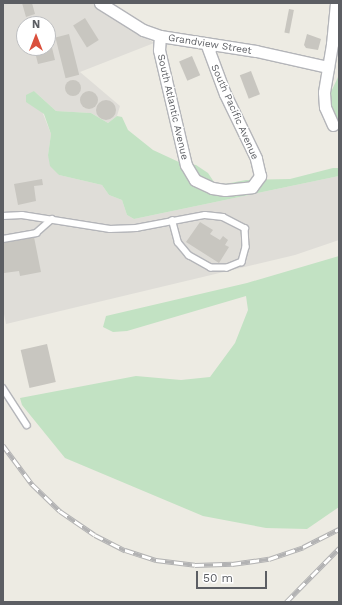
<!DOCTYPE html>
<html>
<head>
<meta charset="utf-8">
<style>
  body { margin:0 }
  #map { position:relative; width:342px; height:605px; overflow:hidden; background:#edebe3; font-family:"Work Sans",sans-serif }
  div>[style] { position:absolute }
  .industrial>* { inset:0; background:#dfddd8 }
  .green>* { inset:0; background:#c2e2c3 }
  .building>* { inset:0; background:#c8c6c0; transform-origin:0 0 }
  .round { border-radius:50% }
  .roads { filter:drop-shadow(1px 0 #b4b5b9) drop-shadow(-1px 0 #b4b5b9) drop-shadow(0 1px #b4b5b9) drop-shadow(0 -1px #b4b5b9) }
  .service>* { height:5.5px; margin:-2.75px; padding:0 2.75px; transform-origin:2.75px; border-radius:2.75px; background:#fff }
  .minor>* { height:11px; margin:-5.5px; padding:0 5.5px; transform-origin:5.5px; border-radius:5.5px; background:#fff }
  .rail>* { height:4.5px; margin-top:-2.25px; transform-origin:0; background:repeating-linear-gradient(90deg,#fff 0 9px,#b2b2b3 0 18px); box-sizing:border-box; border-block:1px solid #b2b2b3 }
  span { translate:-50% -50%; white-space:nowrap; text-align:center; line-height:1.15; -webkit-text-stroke:3px #fff; paint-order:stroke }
  .street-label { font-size:10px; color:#5c5e63 }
  .frame { position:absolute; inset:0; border:4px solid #5c5e63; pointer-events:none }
  .north { position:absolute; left:16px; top:16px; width:40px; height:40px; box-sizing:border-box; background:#fff; border:1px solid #bebfc1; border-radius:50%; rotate:0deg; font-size:11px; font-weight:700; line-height:16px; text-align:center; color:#5c5e63 }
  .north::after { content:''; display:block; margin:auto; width:14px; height:18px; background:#da4f3c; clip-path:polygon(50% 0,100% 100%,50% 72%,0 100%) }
  .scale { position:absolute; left:196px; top:571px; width:71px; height:18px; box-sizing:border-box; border:2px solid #5c5e63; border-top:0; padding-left:5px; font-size:12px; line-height:14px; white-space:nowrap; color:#5c5e63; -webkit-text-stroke:3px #fff; paint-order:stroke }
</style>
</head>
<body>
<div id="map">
  <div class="industrial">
    <i style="clip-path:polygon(evenodd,3px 3px,93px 3px,154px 43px,80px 72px,120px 106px,117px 116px,108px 123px,91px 113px,56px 111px,34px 91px,51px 134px,48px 155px,59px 175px,102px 185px,109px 195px,122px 200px,127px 215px,134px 219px,339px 176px,339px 240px,295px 255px,6px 324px,3px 309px,3px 3px,24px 24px,48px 24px,48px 48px,24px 48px,24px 24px)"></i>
  </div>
  <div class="green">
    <i style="clip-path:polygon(339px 75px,339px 130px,332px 112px,330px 94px)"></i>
    <i style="clip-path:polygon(34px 91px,56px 111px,91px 113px,108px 123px,117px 116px,122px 117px,128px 130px,153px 150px,181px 163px,196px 165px,208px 173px,214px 182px,225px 184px,246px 180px,290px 179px,333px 168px,339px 168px,339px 176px,134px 219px,127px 215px,122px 200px,109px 195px,102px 185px,59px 175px,50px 166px,48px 155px,51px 134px,44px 114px,26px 102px,26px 95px)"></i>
    <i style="clip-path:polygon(339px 256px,339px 507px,307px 529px,266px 528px,203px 516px,65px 458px,22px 405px,20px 398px,136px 376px,181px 380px,210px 377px,235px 343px,248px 310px,246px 296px,127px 331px,113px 332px,103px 327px,106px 316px,247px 283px)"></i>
  </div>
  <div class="building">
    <i style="clip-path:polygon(22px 3px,32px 3px,35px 14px,26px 17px)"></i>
    <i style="left:289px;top:9px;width:5px;height:24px;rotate:11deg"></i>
    <i style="left:85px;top:18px;width:26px;height:14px;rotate:58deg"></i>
    <i style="clip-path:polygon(48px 31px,55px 60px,38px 64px,34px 48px,48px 48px)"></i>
    <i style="left:69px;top:34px;width:42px;height:14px;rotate:76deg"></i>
    <i style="clip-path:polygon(307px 34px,321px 39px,318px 50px,306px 48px,304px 45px)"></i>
    <i style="left:192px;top:56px;width:21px;height:14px;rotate:67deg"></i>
    <i style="left:251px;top:71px;width:25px;height:12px;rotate:69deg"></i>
    <i class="round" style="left:65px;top:80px;width:16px;height:16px"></i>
    <i class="round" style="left:80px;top:91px;width:18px;height:18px"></i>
    <i class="round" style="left:96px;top:100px;width:20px;height:20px"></i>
    <i style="clip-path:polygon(42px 179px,43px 185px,34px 186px,36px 201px,18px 205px,14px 184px)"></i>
    <i style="clip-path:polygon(200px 222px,213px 230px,210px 234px,220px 240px,223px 236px,228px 240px,225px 245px,229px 247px,219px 263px,186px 242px)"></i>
    <i style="clip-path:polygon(34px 237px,41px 272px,20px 276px,19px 271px,4px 273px,3px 243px)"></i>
    <i style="left:47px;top:344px;width:39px;height:27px;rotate:77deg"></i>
  </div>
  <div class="roads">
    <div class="service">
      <i style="left:3px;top:216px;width:19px;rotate:-3deg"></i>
      <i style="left:22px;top:215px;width:89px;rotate:9deg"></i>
      <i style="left:110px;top:229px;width:26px;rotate:-2deg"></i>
      <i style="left:136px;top:228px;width:70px;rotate:-10.7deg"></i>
      <i style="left:205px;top:215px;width:18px;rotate:6deg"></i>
      <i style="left:223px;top:217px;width:25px;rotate:27deg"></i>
      <i style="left:245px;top:228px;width:19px;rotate:87deg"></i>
      <i style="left:246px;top:247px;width:16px;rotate:105deg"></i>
      <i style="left:242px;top:262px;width:16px;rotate:158deg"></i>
      <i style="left:227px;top:268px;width:16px;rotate:180deg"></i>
      <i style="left:211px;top:268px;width:25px;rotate:-151deg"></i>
      <i style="left:189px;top:256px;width:17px;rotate:-130deg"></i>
      <i style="left:178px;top:243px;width:23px;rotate:-105deg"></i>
      <i style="left:3px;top:239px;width:34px;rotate:-10deg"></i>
      <i style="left:36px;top:233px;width:21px;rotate:-41deg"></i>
      <i style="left:3px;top:388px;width:44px;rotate:57deg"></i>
    </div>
    <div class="minor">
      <i style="left:100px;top:3px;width:51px;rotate:32.1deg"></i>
      <i style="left:143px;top:30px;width:18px;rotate:19deg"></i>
      <i style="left:160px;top:36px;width:97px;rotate:8.9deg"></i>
      <i style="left:256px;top:51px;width:74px;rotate:12.5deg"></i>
      <i style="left:160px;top:36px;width:14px;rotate:94deg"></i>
      <i style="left:159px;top:50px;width:118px;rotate:76.8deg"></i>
      <i style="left:186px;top:165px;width:17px;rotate:59deg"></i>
      <i style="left:195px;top:180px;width:19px;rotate:25deg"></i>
      <i style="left:212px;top:188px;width:13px;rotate:9deg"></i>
      <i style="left:225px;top:190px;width:27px;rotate:-6deg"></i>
      <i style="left:252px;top:187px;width:14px;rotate:-54deg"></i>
      <i style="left:260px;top:176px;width:18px;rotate:-103deg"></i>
      <i style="left:256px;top:158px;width:71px;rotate:-115.8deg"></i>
      <i style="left:225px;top:94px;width:54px;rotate:-110.4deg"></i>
      <i style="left:333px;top:125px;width:20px;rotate:-114deg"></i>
      <i style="left:325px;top:107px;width:15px;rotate:-94deg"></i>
      <i style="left:324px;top:92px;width:49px;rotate:-80.5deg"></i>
      <i style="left:332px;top:44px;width:41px;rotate:-84.4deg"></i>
    </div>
  </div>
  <div class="rail">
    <i style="left:3px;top:445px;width:49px;rotate:53.4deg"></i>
    <i style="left:32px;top:484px;width:39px;rotate:44deg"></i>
    <i style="left:60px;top:511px;width:42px;rotate:34.4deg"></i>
    <i style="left:95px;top:535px;width:34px;rotate:27deg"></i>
    <i style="left:125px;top:550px;width:33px;rotate:18deg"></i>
    <i style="left:156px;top:560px;width:39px;rotate:7deg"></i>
    <i style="left:195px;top:565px;width:37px;rotate:-2deg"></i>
    <i style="left:232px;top:564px;width:37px;rotate:-8deg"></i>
    <i style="left:269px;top:559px;width:36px;rotate:-19deg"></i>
    <i style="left:303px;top:547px;width:40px;rotate:-26.6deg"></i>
    <i style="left:286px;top:602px;width:76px;rotate:-45.5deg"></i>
  </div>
  <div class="street-label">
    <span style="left:210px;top:44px;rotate:9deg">Grandview Street</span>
    <span style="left:173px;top:107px;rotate:77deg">South Atlantic Avenue</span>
    <span style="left:235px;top:112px;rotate:66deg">South Pacific Avenue</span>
  </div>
  <div class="frame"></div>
  <div class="north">N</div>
  <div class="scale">50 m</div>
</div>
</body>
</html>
